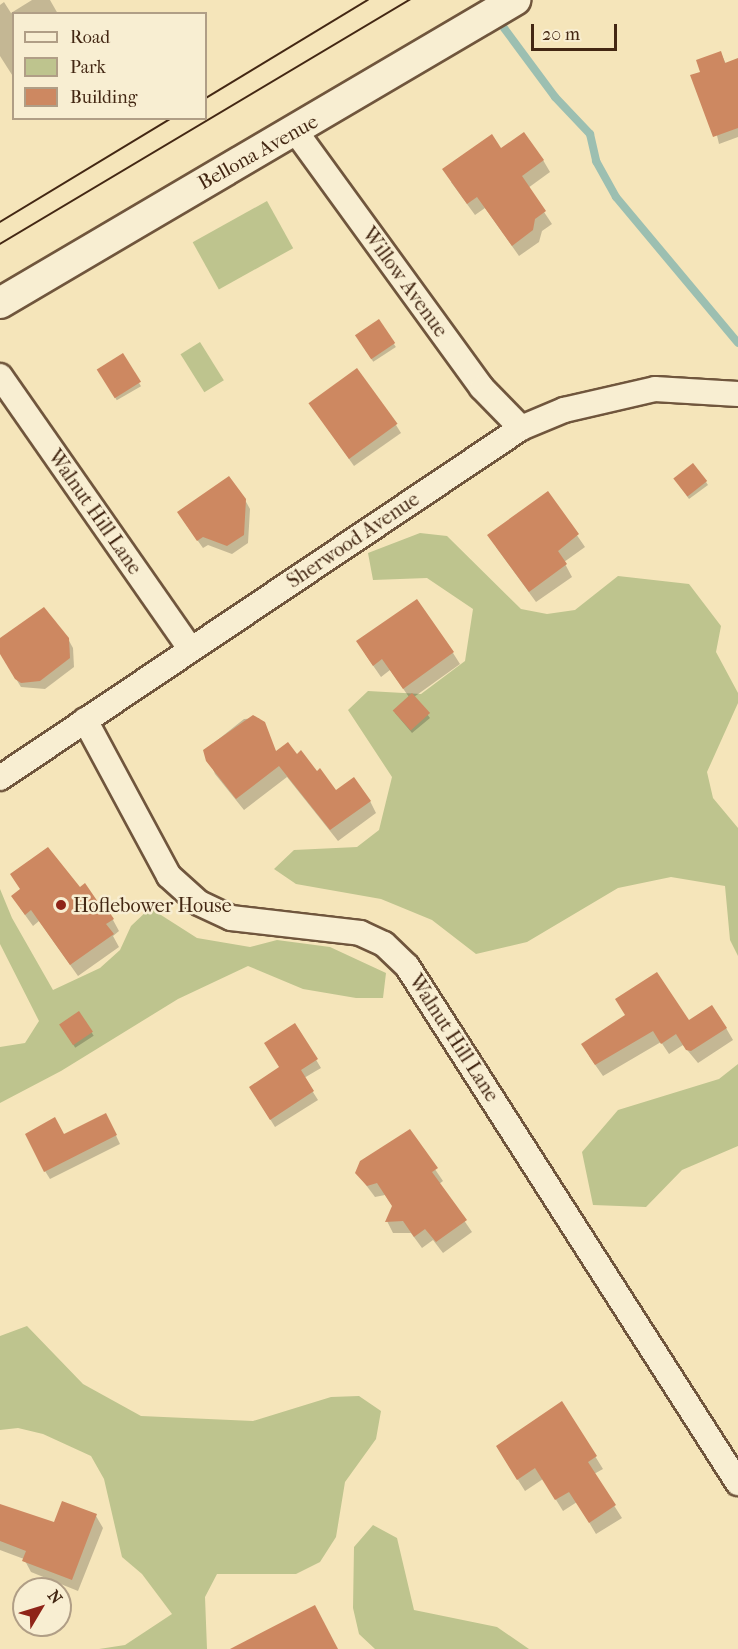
<!DOCTYPE html>
<html>
<head>
<meta charset="utf-8">
<style>
  body { margin:0 }
  #map { position:relative; width:738px; height:1649px; overflow:hidden; background:#f5e5ba; font-family:"IM FELL French Canon",serif }
  div>[style] { position:absolute }
  .green>* { inset:0; background:#bec48e; transform-origin:0 0 }
  .shadow>* { inset:0; background:#0003; transform-origin:0 0 }
  .stream>* { height:8px; margin:-4px; padding:0 4px; transform-origin:4px; border-radius:4px; background:#9cbfb1 }
  .building>* { inset:0; background:#cd8861; transform-origin:0 0 }
  .roads { filter:drop-shadow(2px 0 #70563d) drop-shadow(-2px 0 #70563d) drop-shadow(0 2px #70563d) drop-shadow(0 -2px #70563d) }
  .minor>* { height:24px; margin:-12px; padding:0 12px; transform-origin:12px; border-radius:12px; background:#f8eed2 }
  .tertiary>* { height:30px; margin:-15px; padding:0 15px; transform-origin:15px; border-radius:15px; background:#f8eed2 }
  .tram>* { height:1.5px; margin:-0.75px; padding:0 0.75px; transform-origin:0.75px; border-radius:0.75px; background:#432713 }
  .dots>* { width:16px; height:16px; translate:-50% -50%; box-sizing:border-box; border:3px solid #f8eed2; border-radius:50% }
  span { translate:-50% -50%; white-space:nowrap; text-align:center; line-height:1.15; -webkit-text-stroke:5px #f8eed2; paint-order:stroke }
  .street-label { font-size:20px; color:#432713 }
  .poi-label { font-size:20px; color:#432713 }
  .left { translate:0 -50%; text-align:left }
  .legend { position:absolute; left:12px; top:12px; width:195px; height:108px; box-sizing:border-box; background:#f8eed2; border:2px solid #b09e86; margin:0; padding:8px 10px; list-style:none; font-size:18px; color:#432713 }
  .legend li { display:flex; align-items:center; gap:12px; height:30px }
  .legend b { width:30px; border:2px solid #b09e86 }
  .north { position:absolute; left:12px; top:1577px; width:60px; height:60px; box-sizing:border-box; background:#f8eed2; border:2px solid #b09e86; border-radius:50%; rotate:52deg; font-size:16px; font-weight:700; line-height:24px; text-align:center; color:#432713 }
  .north::after { content:''; display:block; margin:auto; width:21px; height:27px; background:#8f2418; clip-path:polygon(50% 0,100% 100%,50% 72%,0 100%) }
  .scale { position:absolute; left:531px; top:24px; width:86px; height:27px; box-sizing:border-box; border:3px solid #432713; border-top:0; padding-left:8px; font-size:18px; line-height:21px; white-space:nowrap; color:#432713; -webkit-text-stroke:4px #f8eed2; paint-order:stroke }
</style>
</head>
<body>
<div id="map">
  <div class="green">
    <i style="left:267px;top:201px;width:54px;height:85px;rotate:61deg"></i>
    <i style="left:200px;top:342px;width:45px;height:23px;rotate:58deg"></i>
    <i style="clip-path:polygon(420px 533px,447px 536px,521px 609px,547px 614px,575px 610px,618px 576px,689px 584px,721px 626px,716px 652px,738px 693px,738px 703px,707px 772px,713px 798px,738px 828px,738px 956px,730px 940px,725px 886px,671px 877px,618px 888px,527px 942px,476px 954px,432px 920px,381px 899px,296px 884px,274px 869px,294px 850px,357px 847px,379px 830px,392px 777px,348px 710px,368px 691px,421px 694px,465px 661px,473px 609px,427px 578px,373px 580px,368px 553px)"></i>
    <i style="clip-path:polygon(0 889px,12px 918px,53px 990px,100px 968px,120px 950px,131px 926px,150px 908px,197px 938px,250px 947px,277px 940px,330px 947px,386px 973px,383px 998px,356px 998px,303px 989px,248px 966px,178px 999px,61px 1071px,0 1103px,0 1047px,25px 1043px,39px 1021px,0 944px)"></i>
    <i style="clip-path:polygon(738px 1064px,738px 1146px,682px 1170px,646px 1207px,593px 1205px,582px 1152px,618px 1110px,719px 1079px)"></i>
    <i style="clip-path:polygon(27px 1326px,83px 1384px,141px 1416px,253px 1421px,331px 1397px,359px 1396px,381px 1411px,376px 1439px,345px 1482px,336px 1537px,320px 1562px,296px 1574px,217px 1574px,205px 1597px,207px 1649px,99px 1649px,125px 1645px,172px 1614px,142px 1574px,122px 1557px,104px 1479px,91px 1456px,43px 1434px,18px 1428px,0 1430px,0 1336px)"></i>
    <i style="clip-path:polygon(373px 1525px,397px 1538px,414px 1610px,497px 1627px,529px 1649px,375px 1649px,359px 1634px,353px 1608px,354px 1547px)"></i>
  </div>
  <div class="shadow">
    <i style="clip-path:polygon(32px 0,50px 0,58px 14px,14px 14px,14px 78px,0 56px,0 5px,4px 2px,11px 13px)"></i>
    <i style="clip-path:polygon(721px 53px,726px 64px,738px 67px,738px 137px,719px 144px,702px 72px)"></i>
    <i style="clip-path:polygon(501px 151px,543px 160px,550px 172px,528px 188px,552px 224px,542px 231px,539px 242px,519px 256px,485px 208px,475px 215px,451px 182px)"></i>
    <i style="left:379px;top:321px;width:31px;height:27px;rotate:57deg"></i>
    <i style="left:123px;top:355px;width:36px;height:28px;rotate:60deg"></i>
    <i style="clip-path:polygon(315px 411px,396px 425px,401px 433px,354px 466px)"></i>
    <i style="clip-path:polygon(677px 482px,706px 482px,708px 485px,689px 499px)"></i>
    <i style="clip-path:polygon(548px 493px,585px 547px,564px 562px,572px 577px,536px 602px,496px 547px)"></i>
    <i style="clip-path:polygon(245px 500px,250px 509px,248px 543px,232px 554px,208px 545px,203px 548px,183px 520px)"></i>
    <i style="clip-path:polygon(68px 639px,73px 648px,74px 667px,45px 689px,21px 687px,0 653px,0 640px)"></i>
    <i style="clip-path:polygon(453px 653px,460px 664px,414px 697px,430px 718px,412px 733px,395px 713px,409px 697px,390px 670px,381px 677px,365px 654px)"></i>
    <i style="clip-path:polygon(259px 718px,276px 752px,297px 756px,336px 792px,370px 801px,376px 813px,338px 841px,287px 777px,244px 810px,215px 774px,205px 750px,244px 719px)"></i>
    <i style="clip-path:polygon(80px 888px,113px 920px,119px 931px,113px 936px,119px 947px,78px 976px,39px 921px,33px 926px,20px 908px)"></i>
    <i style="left:79px;top:1013px;width:27px;height:22px;rotate:57deg"></i>
    <i style="clip-path:polygon(627px 1016px,726px 1028px,733px 1040px,698px 1063px,683px 1045px,669px 1054px,661px 1042px,603px 1076px,589px 1056px)"></i>
    <i style="clip-path:polygon(295px 1025px,321px 1068px,304px 1078px,318px 1100px,275px 1127px,255px 1095px,281px 1068px)"></i>
    <i style="clip-path:polygon(110px 1123px,120px 1144px,50px 1179px,45px 1171px,64px 1136px)"></i>
    <i style="clip-path:polygon(409px 1131px,443px 1181px,439px 1184px,472px 1232px,443px 1253px,433px 1240px,422px 1248px,411px 1233px,393px 1233px,387px 1221px,393px 1207px,385px 1195px,375px 1197px,357px 1173px)"></i>
    <i style="clip-path:polygon(562px 1403px,603px 1469px,594px 1474px,622px 1518px,596px 1534px,577px 1502px,563px 1511px,543px 1479px,525px 1491px,504px 1458px)"></i>
    <i style="clip-path:polygon(0 1507px,54px 1524px,96px 1516px,103px 1528px,78px 1591px,31px 1572px,24px 1559px,0 1550px)"></i>
  </div>
  <div class="stream">
    <i style="left:504px;top:28px;width:86px;rotate:53.5deg"></i>
    <i style="left:555px;top:97px;width:51px;rotate:46.6deg"></i>
    <i style="left:590px;top:134px;width:28px;rotate:77deg"></i>
    <i style="left:596px;top:161px;width:41px;rotate:60.9deg"></i>
    <i style="left:616px;top:197px;width:190px;rotate:50.1deg"></i>
  </div>
  <div class="building">
    <i style="clip-path:polygon(721px 51px,725px 63px,738px 58px,738px 128px,713px 137px,690px 75px,700px 72px,696px 60px)"></i>
    <i style="clip-path:polygon(524px 132px,544px 160px,522px 176px,546px 211px,535px 219px,533px 230px,512px 246px,477px 197px,467px 204px,442px 169px,492px 134px,501px 148px)"></i>
    <i style="left:379px;top:319px;width:29px;height:29px;rotate:56deg"></i>
    <i style="left:123px;top:353px;width:34px;height:31px;rotate:58deg"></i>
    <i style="left:357px;top:368px;width:69px;height:60px;rotate:54deg"></i>
    <i style="left:693px;top:463px;width:23px;height:25px;rotate:52deg"></i>
    <i style="clip-path:polygon(229px 476px,246px 499px,244px 535px,227px 546px,203px 537px,197px 541px,177px 512px)"></i>
    <i style="clip-path:polygon(548px 491px,579px 534px,558px 551px,567px 564px,529px 592px,487px 535px)"></i>
    <i style="clip-path:polygon(417px 599px,454px 652px,403px 689px,382px 659px,373px 666px,356px 641px)"></i>
    <i style="clip-path:polygon(44px 607px,69px 638px,70px 658px,40px 681px,21px 683px,15px 679px,0 654px,0 638px)"></i>
    <i style="left:412px;top:693px;width:27px;height:26px;rotate:48deg"></i>
    <i style="clip-path:polygon(253px 715px,265px 722px,276px 751px,288px 742px,297px 754px,301px 750px,317px 771px,320px 768px,336px 790px,354px 777px,371px 801px,330px 830px,279px 766px,236px 799px,206px 761px,203px 750px)"></i>
    <i style="clip-path:polygon(48px 847px,80px 887px,85px 883px,98px 902px,101px 900px,114px 919px,106px 924px,114px 934px,70px 965px,31px 910px,25px 915px,11px 896px,20px 889px,10px 874px)"></i>
    <i style="clip-path:polygon(657px 972px,689px 1020px,712px 1005px,727px 1028px,691px 1051px,686px 1050px,676px 1034px,661px 1044px,653px 1031px,595px 1065px,581px 1044px,625px 1015px,615px 999px)"></i>
    <i style="left:79px;top:1011px;width:25px;height:24px;rotate:56deg"></i>
    <i style="clip-path:polygon(295px 1023px,318px 1059px,301px 1070px,314px 1091px,270px 1120px,249px 1087px,279px 1067px,264px 1043px)"></i>
    <i style="clip-path:polygon(106px 1113px,117px 1135px,44px 1172px,25px 1134px,55px 1117px,64px 1134px)"></i>
    <i style="clip-path:polygon(410px 1129px,438px 1168px,432px 1172px,467px 1220px,436px 1242px,425px 1229px,414px 1237px,403px 1221px,385px 1222px,392px 1206px,377px 1183px,367px 1186px,355px 1173px,360px 1161px)"></i>
    <i style="clip-path:polygon(562px 1401px,597px 1456px,588px 1462px,616px 1505px,589px 1523px,569px 1492px,555px 1500px,535px 1468px,517px 1480px,496px 1446px)"></i>
    <i style="clip-path:polygon(62px 1501px,97px 1514px,72px 1580px,22px 1561px,26px 1551px,0 1541px,0 1504px,54px 1522px)"></i>
    <i style="clip-path:polygon(315px 1605px,338px 1649px,230px 1649px)"></i>
  </div>
  <div class="roads">
    <div class="minor">
      <i style="left:296px;top:132px;width:316px;rotate:54deg"></i>
      <i style="left:482px;top:388px;width:56px;rotate:45.7deg"></i>
      <i style="left:0;top:376px;width:332px;rotate:55.1deg"></i>
      <i style="left:85px;top:720px;width:177px;rotate:61.7deg"></i>
      <i style="left:169px;top:876px;width:40px;rotate:42deg"></i>
      <i style="left:199px;top:903px;width:35px;rotate:25deg"></i>
      <i style="left:231px;top:918px;width:130px;rotate:6.6deg"></i>
      <i style="left:360px;top:933px;width:26px;rotate:25deg"></i>
      <i style="left:384px;top:944px;width:32px;rotate:44deg"></i>
      <i style="left:407px;top:966px;width:614px;rotate:57.37deg"></i>
      <i style="left:0;top:778px;width:628px;rotate:-33.89deg"></i>
      <i style="left:521px;top:428px;width:47px;rotate:-22.7deg"></i>
      <i style="left:564px;top:410px;width:93px;rotate:-13deg"></i>
      <i style="left:655px;top:389px;width:83px;rotate:3.4deg"></i>
    </div>
    <div class="tertiary">
      <i style="left:0;top:303px;width:598px;rotate:-30.47deg"></i>
    </div>
  </div>
  <div class="tram">
    <i style="left:206px;top:98px;width:189px;rotate:-31.2deg"></i>
    <i style="left:0;top:222px;width:201px;rotate:-31.2deg"></i>
    <i style="left:0;top:244px;width:477px;rotate:-30.8deg"></i>
  </div>
  <div class="dots">
    <i style="left:61px;top:905px;background:#8f2418"></i>
  </div>
  <div class="street-label">
    <span style="left:258px;top:152px;rotate:-29deg">Bellona Avenue</span>
    <span style="left:405px;top:282px;rotate:54deg">Willow Avenue</span>
    <span style="left:95px;top:512px;rotate:55deg">Walnut Hill Lane</span>
    <span style="left:353px;top:540px;rotate:-34deg">Sherwood Avenue</span>
    <span style="left:454px;top:1038px;rotate:57deg">Walnut Hill Lane</span>
  </div>
  <div class="poi-label">
    <span class="left" style="left:73px;top:905px">Hoflebower House</span>
  </div>
  <ul class="legend">
  <li><b style="height:8px;background:#f8eed2"></b>Road</li>
  <li><b style="height:16px;background:#bec48e"></b>Park</li>
  <li><b style="height:16px;background:#cd8861"></b>Building</li>
  </ul>
  <div class="north">N</div>
  <div class="scale">20 m</div>
</div>
</body>
</html>
